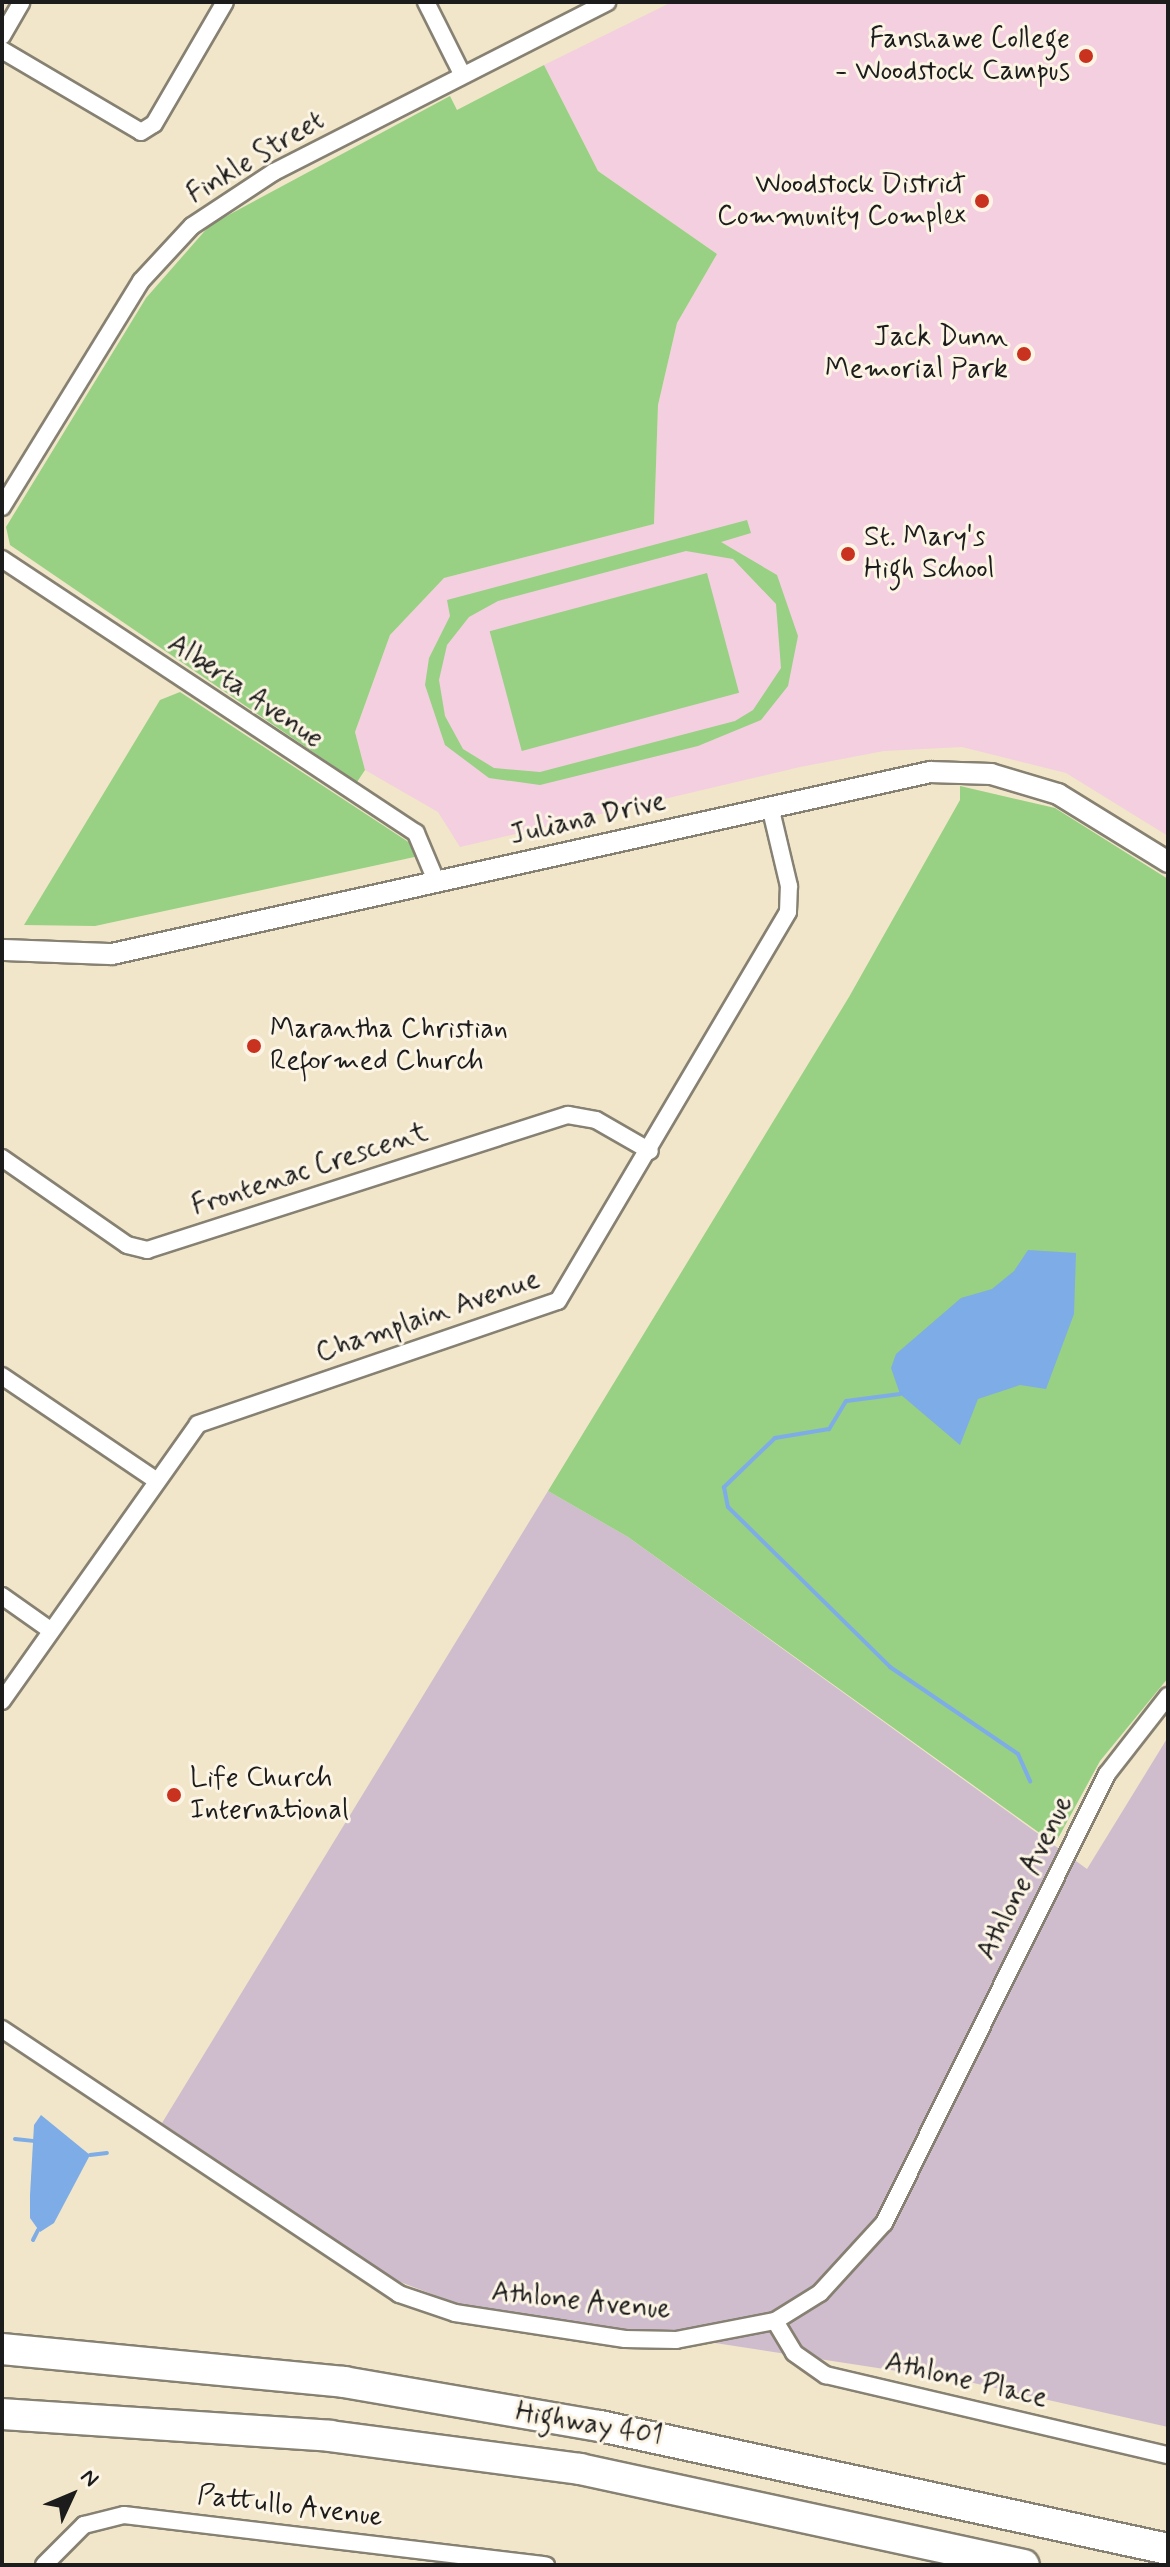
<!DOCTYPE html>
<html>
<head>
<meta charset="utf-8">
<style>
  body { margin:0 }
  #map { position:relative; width:1170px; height:2567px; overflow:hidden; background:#f1e6c9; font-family:Mynerve,sans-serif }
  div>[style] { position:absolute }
  .built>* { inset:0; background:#f3cfdf }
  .industrial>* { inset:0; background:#cfbdce }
  .green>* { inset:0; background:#98d084; transform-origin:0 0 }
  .water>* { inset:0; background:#7dace7 }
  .stream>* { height:4px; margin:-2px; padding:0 2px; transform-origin:2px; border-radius:2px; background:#7dace7 }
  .roads { filter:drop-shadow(2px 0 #868172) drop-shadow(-2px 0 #868172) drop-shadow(0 2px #868172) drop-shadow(0 -2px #868172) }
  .minor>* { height:16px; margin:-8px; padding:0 8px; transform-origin:8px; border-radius:8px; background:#fff }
  .tertiary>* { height:20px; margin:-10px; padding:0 10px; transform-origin:10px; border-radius:10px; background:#fff }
  .motorway>* { height:30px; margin:-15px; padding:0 15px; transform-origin:15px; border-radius:15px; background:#fff }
  .dots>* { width:22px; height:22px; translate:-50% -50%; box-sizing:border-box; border:4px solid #fcf5e5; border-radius:50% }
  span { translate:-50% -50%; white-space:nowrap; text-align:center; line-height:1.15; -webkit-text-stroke:6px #fcf5e5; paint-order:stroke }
  .poi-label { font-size:28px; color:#1c1c1c }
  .right { translate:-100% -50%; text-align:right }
  .left { translate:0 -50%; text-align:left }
  .street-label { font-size:28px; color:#1c1c1c }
  .frame { position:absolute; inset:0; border:4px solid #1c1c1c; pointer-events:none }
  .north { position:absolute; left:32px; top:2455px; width:80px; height:80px; -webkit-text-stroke:6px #fcf5e5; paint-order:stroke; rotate:46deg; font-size:22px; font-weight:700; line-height:32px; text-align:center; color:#1c1c1c }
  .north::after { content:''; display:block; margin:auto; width:28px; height:36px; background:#1c1c1c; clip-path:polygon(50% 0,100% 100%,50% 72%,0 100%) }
</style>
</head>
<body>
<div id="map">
  <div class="built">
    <i style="clip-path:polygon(672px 2px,1168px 2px,1168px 836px,1066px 773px,962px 747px,884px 751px,800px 767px,460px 847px,438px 812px,365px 770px,355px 732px,390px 635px,444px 578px,654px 524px,658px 405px,677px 323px,717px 254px,598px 171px,544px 65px)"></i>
  </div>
  <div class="industrial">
    <i style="clip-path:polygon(548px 1491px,628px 1537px,1087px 1869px,1168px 1737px,1168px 2427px,969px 2382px,455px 2303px,390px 2278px,162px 2123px)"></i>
  </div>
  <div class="green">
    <i style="clip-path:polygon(544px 65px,598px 171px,717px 254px,677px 323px,658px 405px,654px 524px,444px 578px,390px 635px,355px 732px,365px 770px,357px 782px,10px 545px,6px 527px,146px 298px,210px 225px,450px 96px,457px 110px)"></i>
    <i style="clip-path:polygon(evenodd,747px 520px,751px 533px,721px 542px,777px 575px,798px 636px,788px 686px,761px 720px,698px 746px,540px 785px,489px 778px,445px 745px,425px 685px,429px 658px,450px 616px,447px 600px,747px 520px,686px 551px,733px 559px,776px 604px,781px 668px,753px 710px,735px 721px,540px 772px,494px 768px,463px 749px,445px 716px,439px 680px,447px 645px,469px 617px,498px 601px,686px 551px)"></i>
    <i style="left:707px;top:573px;width:124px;height:225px;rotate:75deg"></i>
    <i style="clip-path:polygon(180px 692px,413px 845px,419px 856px,95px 926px,24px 925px,160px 700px)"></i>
    <i style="clip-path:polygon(960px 786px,1055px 808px,1168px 879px,1168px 1678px,1100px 1761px,1055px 1844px,628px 1537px,548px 1491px,849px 997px,960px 800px)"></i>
  </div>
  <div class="water">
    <i style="clip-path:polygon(1028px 1250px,1076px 1253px,1074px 1314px,1046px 1389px,1020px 1385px,978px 1399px,960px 1445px,900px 1394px,891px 1368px,896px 1354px,961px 1298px,992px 1289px,1014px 1271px)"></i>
    <i style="clip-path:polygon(41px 2115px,90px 2155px,54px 2223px,40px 2232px,30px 2218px,30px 2195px,34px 2125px)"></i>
  </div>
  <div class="stream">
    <i style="left:900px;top:1394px;width:54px;rotate:172.6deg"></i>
    <i style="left:846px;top:1401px;width:33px;rotate:121deg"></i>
    <i style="left:829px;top:1429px;width:55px;rotate:170.5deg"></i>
    <i style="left:775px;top:1438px;width:71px;rotate:136.1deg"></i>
    <i style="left:724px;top:1487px;width:20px;rotate:79deg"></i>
    <i style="left:728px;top:1507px;width:228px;rotate:44.6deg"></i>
    <i style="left:890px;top:1667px;width:155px;rotate:34.2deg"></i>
    <i style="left:1018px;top:1754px;width:30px;rotate:66deg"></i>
    <i style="left:15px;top:2139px;width:18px;rotate:6deg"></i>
    <i style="left:90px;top:2155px;width:17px;rotate:-7deg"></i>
    <i style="left:33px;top:2240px;width:11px;rotate:-63deg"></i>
  </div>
  <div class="roads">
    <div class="minor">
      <i style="left:426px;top:2px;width:80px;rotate:63.4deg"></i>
      <i style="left:2px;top:36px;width:39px;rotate:-60deg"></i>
      <i style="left:2px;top:50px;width:161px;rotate:30.5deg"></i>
      <i style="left:141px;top:132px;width:15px;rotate:-32deg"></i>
      <i style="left:154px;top:124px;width:141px;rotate:-59.8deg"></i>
      <i style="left:2px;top:507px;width:265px;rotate:-58.4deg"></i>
      <i style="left:141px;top:281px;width:75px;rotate:-47.2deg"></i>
      <i style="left:192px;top:226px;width:98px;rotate:-33.4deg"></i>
      <i style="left:274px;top:172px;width:374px;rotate:-27deg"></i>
      <i style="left:2px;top:559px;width:496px;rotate:33.5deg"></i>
      <i style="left:416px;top:833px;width:54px;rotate:67.2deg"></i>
      <i style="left:2px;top:1158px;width:152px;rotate:34.8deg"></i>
      <i style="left:127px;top:1245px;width:21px;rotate:14deg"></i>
      <i style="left:147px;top:1250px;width:442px;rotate:-17.8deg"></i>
      <i style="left:568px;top:1115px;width:28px;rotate:10deg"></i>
      <i style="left:596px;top:1120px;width:62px;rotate:29.9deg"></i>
      <i style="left:2px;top:1376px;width:184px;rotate:34.1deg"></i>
      <i style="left:2px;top:1596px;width:59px;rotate:35.3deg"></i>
      <i style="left:2px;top:1701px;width:339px;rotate:-54.7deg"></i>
      <i style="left:198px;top:1424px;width:380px;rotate:-18.9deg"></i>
      <i style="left:558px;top:1301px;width:452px;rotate:-59.4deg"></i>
      <i style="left:788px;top:912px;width:26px;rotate:-88deg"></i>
      <i style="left:789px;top:886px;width:82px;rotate:-103.4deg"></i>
      <i style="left:2px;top:2029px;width:477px;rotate:33.7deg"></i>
      <i style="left:399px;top:2294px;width:59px;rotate:18.7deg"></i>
      <i style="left:455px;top:2313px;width:172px;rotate:8.7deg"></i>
      <i style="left:625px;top:2339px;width:51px;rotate:1.1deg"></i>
      <i style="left:676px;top:2340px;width:101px;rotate:-10.9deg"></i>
      <i style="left:775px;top:2321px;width:53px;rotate:-31.9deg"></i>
      <i style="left:820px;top:2293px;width:95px;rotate:-47.6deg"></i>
      <i style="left:884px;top:2223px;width:501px;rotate:-63.59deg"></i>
      <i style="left:1107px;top:1774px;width:99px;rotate:-52deg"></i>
      <i style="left:775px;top:2321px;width:37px;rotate:59deg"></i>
      <i style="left:794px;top:2353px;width:39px;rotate:35deg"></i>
      <i style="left:826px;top:2375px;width:351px;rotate:13.2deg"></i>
      <i style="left:44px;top:2565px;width:57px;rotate:-45deg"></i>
      <i style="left:84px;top:2525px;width:41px;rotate:-14deg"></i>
      <i style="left:124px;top:2515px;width:425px;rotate:6.8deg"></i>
    </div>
    <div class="tertiary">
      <i style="left:2px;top:950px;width:110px;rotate:2.1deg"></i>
      <i style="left:112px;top:954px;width:838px;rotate:-12.54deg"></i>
      <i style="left:930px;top:772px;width:61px;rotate:1.9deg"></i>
      <i style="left:991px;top:774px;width:70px;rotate:16.6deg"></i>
      <i style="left:1058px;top:794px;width:129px;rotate:31.7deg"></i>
    </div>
    <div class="motorway">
      <i style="left:2px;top:2349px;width:344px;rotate:5.5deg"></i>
      <i style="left:344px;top:2382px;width:260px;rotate:9.8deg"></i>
      <i style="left:600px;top:2426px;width:581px;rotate:12.22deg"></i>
      <i style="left:2px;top:2414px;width:329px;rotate:3.8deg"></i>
      <i style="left:330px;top:2436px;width:252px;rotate:7.5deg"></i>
      <i style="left:580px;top:2469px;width:454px;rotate:12.2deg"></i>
    </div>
  </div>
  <div class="dots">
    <i style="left:1086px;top:56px;background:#c8321e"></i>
    <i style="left:982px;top:201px;background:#c8321e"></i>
    <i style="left:1024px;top:354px;background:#c8321e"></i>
    <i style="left:848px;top:554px;background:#c8321e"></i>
    <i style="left:254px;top:1046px;background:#c8321e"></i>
    <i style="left:174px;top:1795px;background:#c8321e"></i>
  </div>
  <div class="poi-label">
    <span class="right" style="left:1070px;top:56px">Fanshawe College<br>- Woodstock Campus</span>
    <span class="right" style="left:966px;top:201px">Woodstock District<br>Community Complex</span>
    <span class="right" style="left:1008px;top:354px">Jack Dunn<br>Memorial Park</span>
    <span class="left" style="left:864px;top:554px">St. Mary's<br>High School</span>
    <span class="left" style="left:270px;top:1046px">Marantha Christian<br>Reformed Church</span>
    <span class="left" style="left:190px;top:1795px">Life Church<br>International</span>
  </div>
  <div class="street-label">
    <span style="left:256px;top:158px;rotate:-31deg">Finkle Street</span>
    <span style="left:245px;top:692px;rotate:34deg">Alberta Avenue</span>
    <span style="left:588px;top:819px;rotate:-13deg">Juliana Drive</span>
    <span style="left:310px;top:1170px;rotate:-18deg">Frontenac Crescent</span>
    <span style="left:428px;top:1317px;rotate:-19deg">Champlain Avenue</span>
    <span style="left:1026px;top:1878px;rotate:-63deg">Athlone Avenue</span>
    <span style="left:581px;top:2302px;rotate:6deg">Athlone Avenue</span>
    <span style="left:966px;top:2381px;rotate:13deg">Athlone Place</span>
    <span style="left:589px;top:2425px;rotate:10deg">Highway 401</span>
    <span style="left:290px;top:2507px;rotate:7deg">Pattullo Avenue</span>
  </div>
  <div class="frame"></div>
  <div class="north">N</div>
</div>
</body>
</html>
